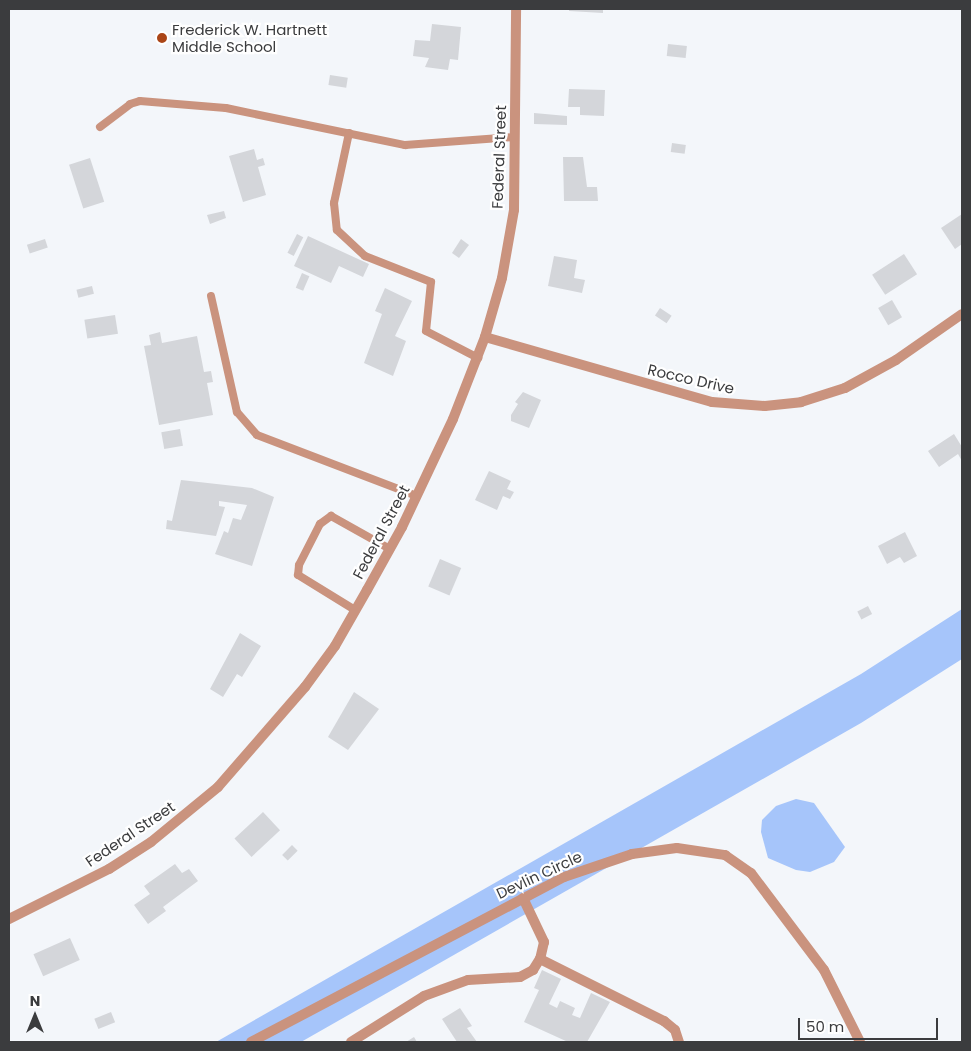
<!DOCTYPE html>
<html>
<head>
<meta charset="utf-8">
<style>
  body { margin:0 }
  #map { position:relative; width:971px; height:1051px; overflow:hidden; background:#f3f6fa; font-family:Poppins,sans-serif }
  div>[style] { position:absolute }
  .green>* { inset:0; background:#a6c5fa }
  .building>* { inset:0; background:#d4d6da; transform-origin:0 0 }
  .service>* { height:8px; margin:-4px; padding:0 4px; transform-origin:4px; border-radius:4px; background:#ca937e }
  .minor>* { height:10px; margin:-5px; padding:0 5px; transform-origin:5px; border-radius:5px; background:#ca937e }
  .tertiary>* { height:10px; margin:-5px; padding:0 5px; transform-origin:5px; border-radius:5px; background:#ca937e }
  .dots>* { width:14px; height:14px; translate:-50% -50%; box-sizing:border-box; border:2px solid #fff; border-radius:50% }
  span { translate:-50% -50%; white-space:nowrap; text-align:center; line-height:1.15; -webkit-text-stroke:4.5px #fff; paint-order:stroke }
  .poi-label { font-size:15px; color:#3b3c3e }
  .left { translate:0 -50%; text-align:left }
  .street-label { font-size:15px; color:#3b3c3e }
  .frame { position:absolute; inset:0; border:10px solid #3b3c3e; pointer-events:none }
  .north { position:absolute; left:10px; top:991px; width:50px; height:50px; -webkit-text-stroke:4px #fff; paint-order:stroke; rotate:0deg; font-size:14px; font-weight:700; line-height:20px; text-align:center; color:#3b3c3e }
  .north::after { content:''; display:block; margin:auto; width:18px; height:22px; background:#3b3c3e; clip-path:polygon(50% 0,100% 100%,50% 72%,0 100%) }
  .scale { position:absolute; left:798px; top:1018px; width:140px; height:22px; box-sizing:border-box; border:2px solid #3b3c3e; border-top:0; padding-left:6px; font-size:15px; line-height:18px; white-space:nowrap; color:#3b3c3e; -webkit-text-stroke:4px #fff; paint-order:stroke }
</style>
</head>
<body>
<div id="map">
  <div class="green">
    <i style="clip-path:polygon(962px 609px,962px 659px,861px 723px,301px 1042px,216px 1042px,861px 674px)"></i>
    <i style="clip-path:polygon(796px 799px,814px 803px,845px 847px,834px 862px,810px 872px,796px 870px,768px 858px,761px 832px,762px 820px,776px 806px)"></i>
  </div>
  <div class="building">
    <i style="clip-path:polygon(569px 9px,603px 9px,603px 13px,569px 11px)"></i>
    <i style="clip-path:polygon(432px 24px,461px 27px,458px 60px,450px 59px,448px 70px,425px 67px,429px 58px,413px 56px,415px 40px,430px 41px)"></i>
    <i style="left:668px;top:44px;width:19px;height:12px;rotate:6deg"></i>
    <i style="left:330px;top:75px;width:18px;height:10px;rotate:9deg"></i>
    <i style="clip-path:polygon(569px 89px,605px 90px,604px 116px,580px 115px,580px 107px,568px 107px)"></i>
    <i style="clip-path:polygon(534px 113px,567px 116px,567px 125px,534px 124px)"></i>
    <i style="left:672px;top:143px;width:14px;height:9px;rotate:8deg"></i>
    <i style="clip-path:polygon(254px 149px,257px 160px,263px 158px,265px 165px,258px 167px,266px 195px,243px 202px,229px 156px)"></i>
    <i style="clip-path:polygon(563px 157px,583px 157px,587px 187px,597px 187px,598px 201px,564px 201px)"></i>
    <i style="left:90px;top:158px;width:46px;height:22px;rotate:72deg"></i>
    <i style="clip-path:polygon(224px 211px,226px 218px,210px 224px,207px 215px)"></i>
    <i style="clip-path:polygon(962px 214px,962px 244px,955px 249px,941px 228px)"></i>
    <i style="left:297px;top:234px;width:7px;height:21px;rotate:27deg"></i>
    <i style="clip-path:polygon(308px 236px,369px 264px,363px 277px,339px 266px,331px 283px,294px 266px)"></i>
    <i style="left:45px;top:239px;width:9px;height:19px;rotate:72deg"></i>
    <i style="clip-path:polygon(461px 239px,469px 245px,459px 258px,452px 253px)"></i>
    <i style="left:904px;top:254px;width:24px;height:38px;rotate:57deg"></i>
    <i style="clip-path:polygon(554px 256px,577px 260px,574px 278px,585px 280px,582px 293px,548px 286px)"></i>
    <i style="left:302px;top:273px;width:8px;height:16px;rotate:23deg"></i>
    <i style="left:92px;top:286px;width:8px;height:16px;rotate:76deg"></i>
    <i style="clip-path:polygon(385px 288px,412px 301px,395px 336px,406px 341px,393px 376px,364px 363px,382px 314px,375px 311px)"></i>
    <i style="left:892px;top:300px;width:20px;height:16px;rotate:60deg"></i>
    <i style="left:660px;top:308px;width:14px;height:9px;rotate:34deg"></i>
    <i style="left:115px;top:315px;width:19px;height:31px;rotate:81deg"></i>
    <i style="clip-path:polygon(160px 332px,162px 343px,197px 336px,204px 372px,211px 371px,213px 382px,207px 383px,213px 415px,159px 425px,144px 346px,151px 345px,149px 335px)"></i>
    <i style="clip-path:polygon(523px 392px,541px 400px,529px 428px,511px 421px,511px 415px,518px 404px,515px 402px)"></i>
    <i style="left:180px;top:429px;width:17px;height:19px;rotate:80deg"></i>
    <i style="clip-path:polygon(954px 434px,962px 447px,962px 461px,958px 454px,939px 467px,928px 451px)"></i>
    <i style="clip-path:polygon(489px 471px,511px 481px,507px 489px,514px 492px,510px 499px,503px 496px,497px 510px,475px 500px)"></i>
    <i style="clip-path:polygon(181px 480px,252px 488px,274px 497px,252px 566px,215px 554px,224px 531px,228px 533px,233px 518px,241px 520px,247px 505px,219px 501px,219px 506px,225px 507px,216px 536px,166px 529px,167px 520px,172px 521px)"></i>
    <i style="clip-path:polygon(905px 532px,917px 556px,904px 563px,900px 557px,887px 564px,878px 546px)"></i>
    <i style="left:440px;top:559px;width:23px;height:30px;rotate:23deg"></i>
    <i style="left:868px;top:606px;width:9px;height:12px;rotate:63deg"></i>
    <i style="clip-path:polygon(240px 633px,261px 646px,242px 677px,237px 674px,223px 697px,210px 689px)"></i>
    <i style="clip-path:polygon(354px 692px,379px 709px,348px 750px,328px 737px)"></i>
    <i style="left:263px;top:812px;width:25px;height:39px;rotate:47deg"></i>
    <i style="left:292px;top:845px;width:8px;height:14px;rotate:45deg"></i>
    <i style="clip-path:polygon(175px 864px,182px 873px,189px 869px,198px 881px,163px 907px,166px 911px,148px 924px,134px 905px,150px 894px,144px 886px)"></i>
    <i style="left:70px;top:938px;width:24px;height:40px;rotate:66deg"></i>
    <i style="clip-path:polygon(542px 970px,561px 979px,549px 1004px,557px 1008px,560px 1001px,575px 1008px,572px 1015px,580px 1018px,591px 993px,610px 1002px,587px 1042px,568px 1042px,524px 1022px,539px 990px,534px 988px)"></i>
    <i style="clip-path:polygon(460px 1008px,472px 1026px,467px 1028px,477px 1042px,457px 1042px,442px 1019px)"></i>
    <i style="left:111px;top:1012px;width:11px;height:18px;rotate:68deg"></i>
    <i style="clip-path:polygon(414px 1037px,417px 1042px,406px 1042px)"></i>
  </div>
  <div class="service">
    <i style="left:100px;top:127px;width:38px;rotate:-37deg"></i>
    <i style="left:130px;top:104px;width:10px;rotate:-17deg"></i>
    <i style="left:140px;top:101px;width:86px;rotate:4.7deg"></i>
    <i style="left:226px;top:108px;width:183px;rotate:11.7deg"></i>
    <i style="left:405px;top:145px;width:110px;rotate:-4.2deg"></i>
    <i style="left:349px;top:133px;width:72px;rotate:102.1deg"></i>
    <i style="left:334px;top:203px;width:27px;rotate:84deg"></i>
    <i style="left:337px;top:230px;width:38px;rotate:43deg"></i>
    <i style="left:365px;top:256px;width:71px;rotate:21.5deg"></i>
    <i style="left:431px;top:282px;width:49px;rotate:95.8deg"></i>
    <i style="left:426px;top:331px;width:59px;rotate:27.4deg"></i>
    <i style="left:211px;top:296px;width:119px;rotate:77.4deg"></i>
    <i style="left:237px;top:412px;width:30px;rotate:49deg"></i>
    <i style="left:257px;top:435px;width:171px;rotate:20.9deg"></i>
    <i style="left:355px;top:610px;width:67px;rotate:-148.4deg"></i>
    <i style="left:298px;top:575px;width:10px;rotate:-84deg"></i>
    <i style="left:299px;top:565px;width:46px;rotate:-62.9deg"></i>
    <i style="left:320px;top:524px;width:14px;rotate:-36deg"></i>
    <i style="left:331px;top:516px;width:68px;rotate:29.2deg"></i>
  </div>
  <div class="minor">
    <i style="left:485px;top:337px;width:236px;rotate:16deg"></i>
    <i style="left:712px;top:402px;width:53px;rotate:4.3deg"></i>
    <i style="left:765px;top:406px;width:36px;rotate:-6deg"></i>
    <i style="left:801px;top:402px;width:46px;rotate:-17.7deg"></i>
    <i style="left:845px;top:388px;width:58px;rotate:-28.8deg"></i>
    <i style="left:896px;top:360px;width:80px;rotate:-34.9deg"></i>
    <i style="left:523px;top:898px;width:49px;rotate:64.5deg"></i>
    <i style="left:544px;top:942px;width:17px;rotate:103deg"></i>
    <i style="left:251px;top:1042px;width:354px;rotate:-27.8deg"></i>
    <i style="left:564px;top:877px;width:72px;rotate:-18.7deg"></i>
    <i style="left:632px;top:854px;width:45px;rotate:-7.6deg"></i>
    <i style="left:677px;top:848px;width:49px;rotate:8.3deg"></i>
    <i style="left:725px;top:855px;width:32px;rotate:35deg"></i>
    <i style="left:751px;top:873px;width:121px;rotate:53deg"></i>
    <i style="left:824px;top:970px;width:80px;rotate:63.4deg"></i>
    <i style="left:351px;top:1042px;width:86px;rotate:-32.2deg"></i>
    <i style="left:424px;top:996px;width:47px;rotate:-20deg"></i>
    <i style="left:468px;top:980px;width:52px;rotate:-3.3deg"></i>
    <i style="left:520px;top:977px;width:15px;rotate:-28deg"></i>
    <i style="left:533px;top:970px;width:13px;rotate:-58deg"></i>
    <i style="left:540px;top:959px;width:139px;rotate:26.6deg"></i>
    <i style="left:664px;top:1021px;width:14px;rotate:39deg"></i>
    <i style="left:675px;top:1030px;width:13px;rotate:72deg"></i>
  </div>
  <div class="tertiary">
    <i style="left:9px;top:919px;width:112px;rotate:-26.6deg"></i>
    <i style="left:109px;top:869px;width:50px;rotate:-32.7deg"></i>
    <i style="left:151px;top:842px;width:87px;rotate:-39.4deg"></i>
    <i style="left:218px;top:787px;width:133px;rotate:-49deg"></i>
    <i style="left:305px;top:687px;width:51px;rotate:-53.8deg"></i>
    <i style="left:335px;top:646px;width:64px;rotate:-60.3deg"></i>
    <i style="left:367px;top:590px;width:72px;rotate:-60.9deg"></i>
    <i style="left:402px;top:527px;width:119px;rotate:-64.7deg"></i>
    <i style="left:453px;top:419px;width:88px;rotate:-68.7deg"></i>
    <i style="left:485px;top:337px;width:61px;rotate:-73.9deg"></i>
    <i style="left:502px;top:278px;width:69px;rotate:-80deg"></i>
    <i style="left:514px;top:210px;width:201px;rotate:-89.4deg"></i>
  </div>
  <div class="dots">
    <i style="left:162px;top:38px;background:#aa4517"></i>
  </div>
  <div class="poi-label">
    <span class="left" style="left:172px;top:38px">Frederick W. Hartnett<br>Middle School</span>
  </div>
  <div class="street-label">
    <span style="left:499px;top:157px;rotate:-88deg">Federal Street</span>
    <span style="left:691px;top:379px;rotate:13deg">Rocco Drive</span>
    <span style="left:381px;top:532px;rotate:-62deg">Federal Street</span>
    <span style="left:130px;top:834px;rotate:-34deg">Federal Street</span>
    <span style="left:539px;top:875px;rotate:-25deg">Devlin Circle</span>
  </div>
  <div class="frame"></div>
  <div class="north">N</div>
  <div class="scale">50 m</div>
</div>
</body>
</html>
